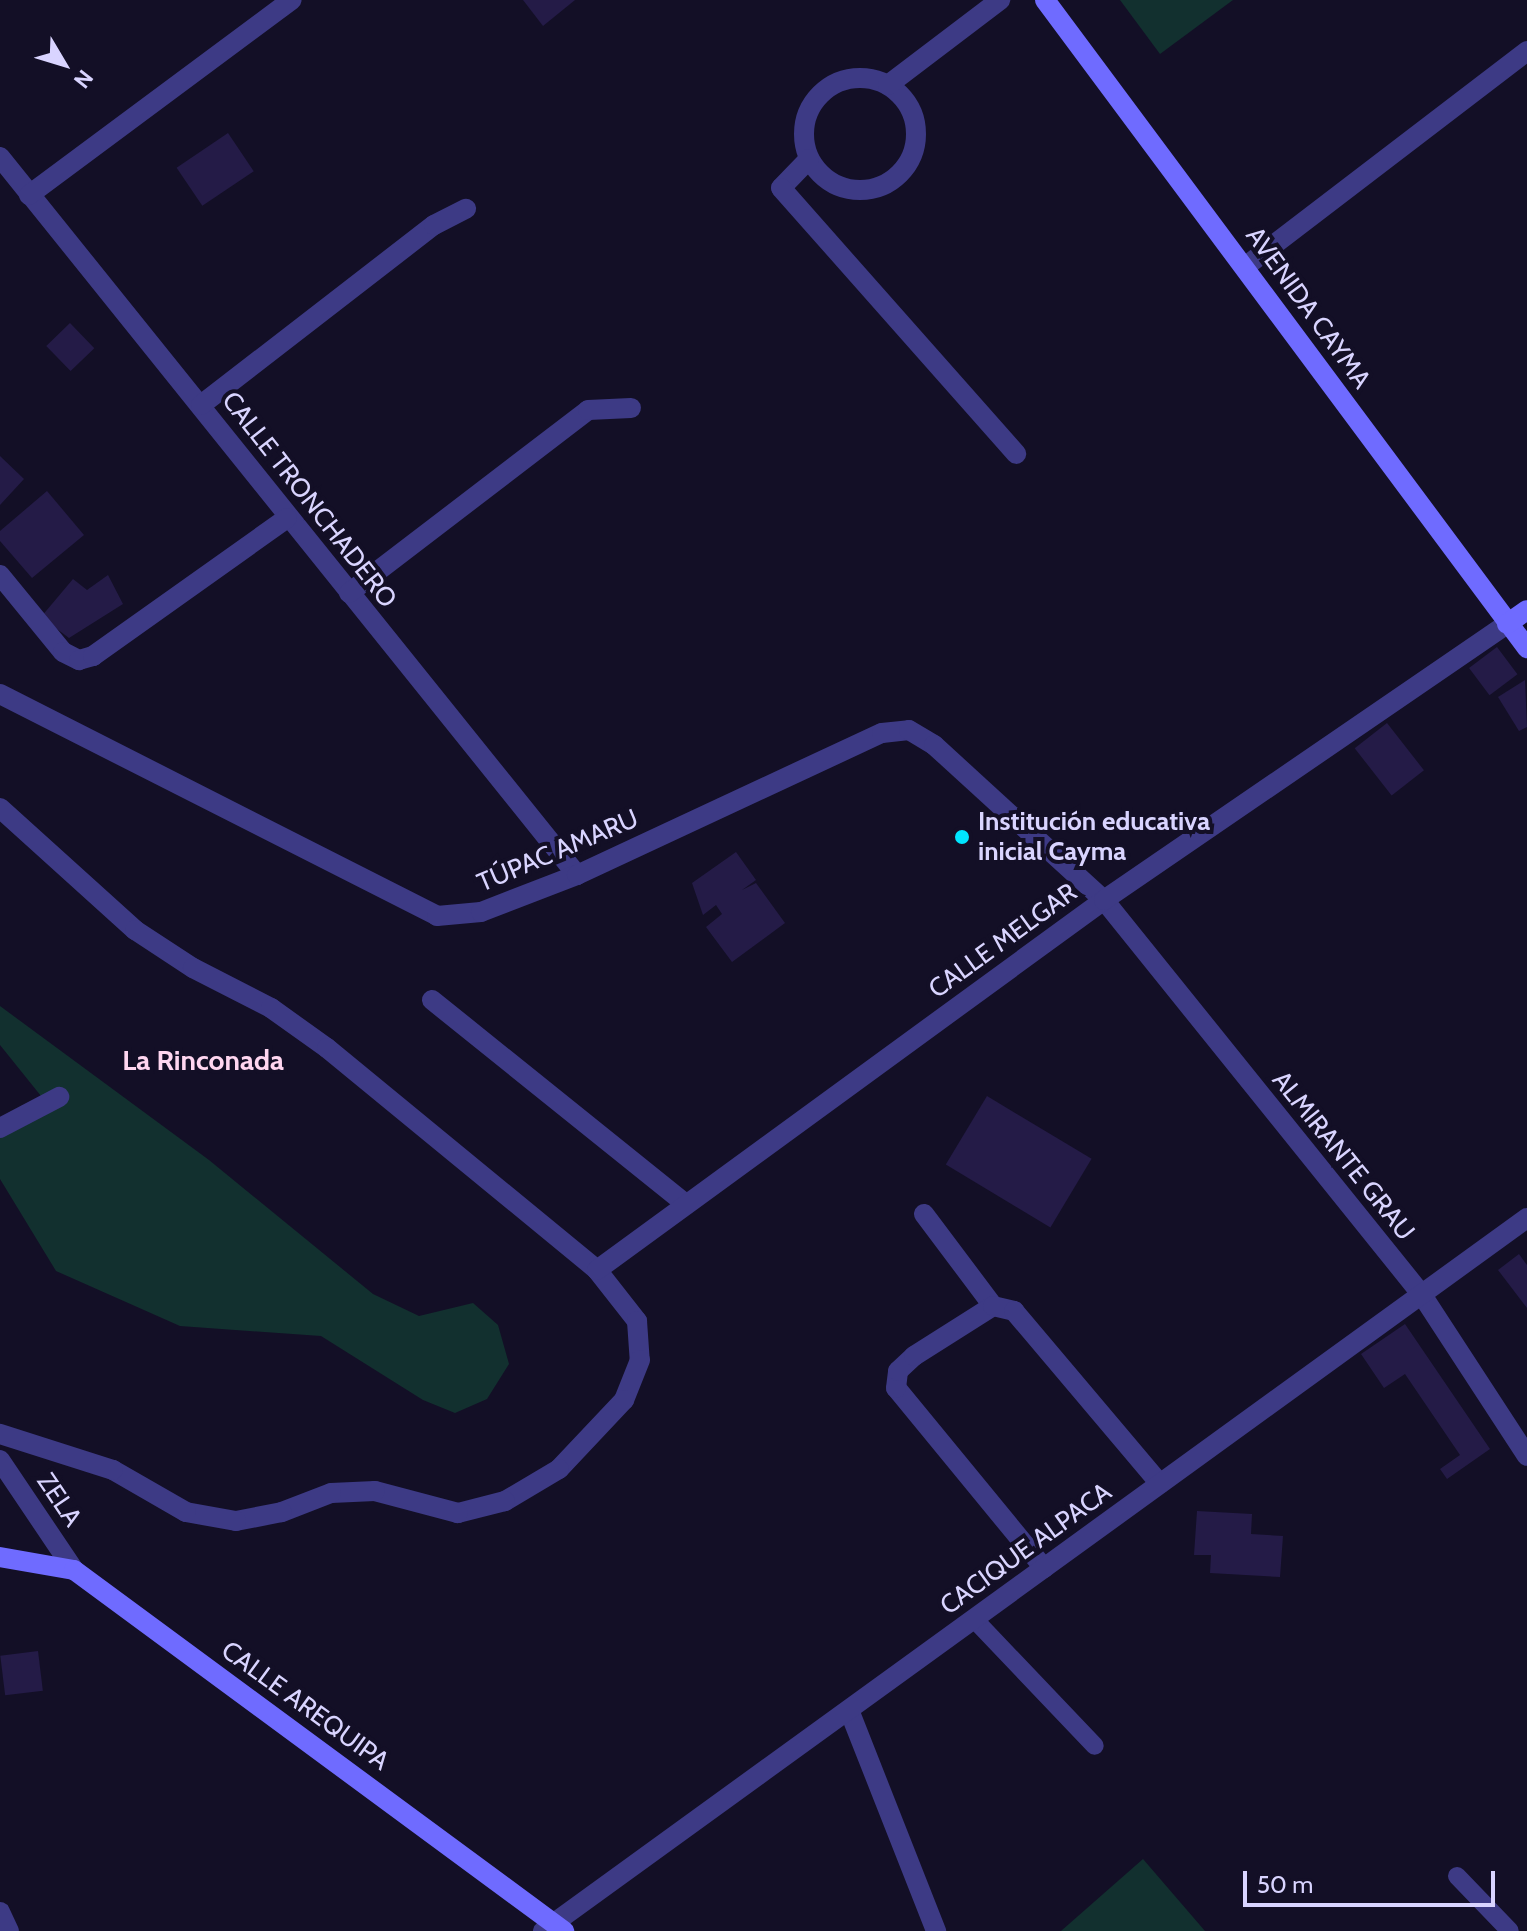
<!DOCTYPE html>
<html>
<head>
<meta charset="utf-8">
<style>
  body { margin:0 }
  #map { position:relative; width:1527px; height:1931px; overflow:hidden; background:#130f26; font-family:Cabin,sans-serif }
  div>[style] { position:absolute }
  .green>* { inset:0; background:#12302f }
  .building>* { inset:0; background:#241b47; transform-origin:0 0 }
  .lane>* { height:18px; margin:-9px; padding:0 9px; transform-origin:9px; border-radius:9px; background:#3d3a85 }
  .street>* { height:20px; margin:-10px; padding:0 10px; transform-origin:10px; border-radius:10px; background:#3d3a85 }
  .street>.ring { margin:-10px; padding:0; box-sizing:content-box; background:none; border:20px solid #3d3a85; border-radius:50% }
  .secondary>* { height:20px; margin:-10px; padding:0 10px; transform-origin:10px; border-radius:10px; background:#6f6bff }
  .dots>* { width:22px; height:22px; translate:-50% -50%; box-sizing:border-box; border:4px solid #130f26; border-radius:50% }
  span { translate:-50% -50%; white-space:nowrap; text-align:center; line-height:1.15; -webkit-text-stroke:8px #130f26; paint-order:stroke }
  .street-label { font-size:26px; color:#d9d4ff }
  .poi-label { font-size:26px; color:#d9d4ff; font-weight:700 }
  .left { translate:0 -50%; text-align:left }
  .neighbourhood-label { font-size:28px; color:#ffd6f0; font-weight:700 }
  .north { position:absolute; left:24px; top:24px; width:80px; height:80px; -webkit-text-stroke:6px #130f26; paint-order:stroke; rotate:128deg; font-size:22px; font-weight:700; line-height:32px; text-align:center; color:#d9d4ff }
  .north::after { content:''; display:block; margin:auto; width:28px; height:36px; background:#d9d4ff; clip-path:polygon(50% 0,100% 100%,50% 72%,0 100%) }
  .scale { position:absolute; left:1243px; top:1871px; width:252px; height:36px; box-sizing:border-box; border:4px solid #d9d4ff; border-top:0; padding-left:10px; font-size:24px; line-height:28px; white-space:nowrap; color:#d9d4ff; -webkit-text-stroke:6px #130f26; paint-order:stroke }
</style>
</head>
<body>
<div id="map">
  <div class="green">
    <i style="clip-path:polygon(1120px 0,1233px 0,1160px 54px)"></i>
    <i style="clip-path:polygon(0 1006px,209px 1160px,373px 1294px,419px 1316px,473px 1303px,498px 1325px,509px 1364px,487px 1399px,455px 1413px,423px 1400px,321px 1336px,180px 1326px,56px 1271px,0 1179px,0 1124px,41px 1096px,0 1045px)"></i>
    <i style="clip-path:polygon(1143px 1859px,1205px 1931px,1061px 1931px)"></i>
  </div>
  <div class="building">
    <i style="clip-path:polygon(523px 0,575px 0,543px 26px)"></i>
    <i style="left:228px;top:133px;width:46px;height:62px;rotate:56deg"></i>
    <i style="left:70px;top:323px;width:35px;height:33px;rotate:46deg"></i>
    <i style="clip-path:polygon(0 456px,24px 479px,0 505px)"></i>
    <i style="clip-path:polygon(47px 491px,84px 535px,32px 578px,0 541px,0 531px)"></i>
    <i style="clip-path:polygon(108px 575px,123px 604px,69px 638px,41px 617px,73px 579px,87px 590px)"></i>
    <i style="left:1497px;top:647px;width:34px;height:35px;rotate:53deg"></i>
    <i style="clip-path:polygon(1525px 680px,1527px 727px,1519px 731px,1498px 697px)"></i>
    <i style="left:1387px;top:723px;width:60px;height:41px;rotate:52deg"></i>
    <i style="clip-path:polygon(736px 852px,756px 880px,742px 890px,756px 883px,785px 923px,732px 962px,706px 927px,722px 914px,716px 905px,703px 915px,692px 883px)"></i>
    <i style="left:987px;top:1096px;width:122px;height:80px;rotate:31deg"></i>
    <i style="clip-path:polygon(1519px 1254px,1527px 1265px,1527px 1308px,1498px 1270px)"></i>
    <i style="clip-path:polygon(1405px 1324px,1490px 1449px,1447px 1479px,1440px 1469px,1460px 1455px,1405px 1374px,1384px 1388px,1361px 1354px)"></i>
    <i style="clip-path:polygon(1197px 1511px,1252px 1514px,1251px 1534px,1283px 1536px,1280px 1577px,1210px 1573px,1211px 1555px,1194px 1555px)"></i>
    <i style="left:38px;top:1651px;width:40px;height:38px;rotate:83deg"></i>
  </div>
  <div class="lane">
    <i style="left:974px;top:1619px;width:175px;rotate:46.4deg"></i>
    <i style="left:1457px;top:1876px;width:76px;rotate:46.1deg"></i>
  </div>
  <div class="street">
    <i class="ring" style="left:804px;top:78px;width:92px;height:92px"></i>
    <i style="left:888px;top:85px;width:141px;rotate:-37.2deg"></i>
    <i style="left:0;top:157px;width:921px;rotate:51.21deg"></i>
    <i style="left:809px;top:159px;width:40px;rotate:134deg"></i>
    <i style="left:781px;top:188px;width:355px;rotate:48.5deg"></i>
    <i style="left:29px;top:195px;width:327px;rotate:-36.6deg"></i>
    <i style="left:1246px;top:266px;width:354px;rotate:-37.4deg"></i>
    <i style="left:201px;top:405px;width:294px;rotate:-37.7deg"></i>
    <i style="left:434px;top:225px;width:36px;rotate:-27deg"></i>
    <i style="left:0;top:575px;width:99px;rotate:50.7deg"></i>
    <i style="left:63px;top:652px;width:18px;rotate:27deg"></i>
    <i style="left:79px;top:660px;width:15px;rotate:-16deg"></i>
    <i style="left:93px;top:656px;width:238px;rotate:-35.4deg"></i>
    <i style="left:349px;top:593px;width:301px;rotate:-37.4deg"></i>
    <i style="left:588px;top:410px;width:43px;rotate:-2.7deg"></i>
    <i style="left:0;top:694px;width:490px;rotate:26.9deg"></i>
    <i style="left:437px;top:916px;width:44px;rotate:-5.2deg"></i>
    <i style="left:481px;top:912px;width:103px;rotate:-21.1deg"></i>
    <i style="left:577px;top:875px;width:336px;rotate:-25deg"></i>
    <i style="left:882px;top:733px;width:27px;rotate:-6deg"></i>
    <i style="left:909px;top:730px;width:29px;rotate:31deg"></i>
    <i style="left:934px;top:745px;width:230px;rotate:42.4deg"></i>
    <i style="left:1104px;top:900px;width:507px;rotate:51.16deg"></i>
    <i style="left:1422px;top:1295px;width:192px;rotate:56.9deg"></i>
    <i style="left:0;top:808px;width:182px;rotate:42.1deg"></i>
    <i style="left:135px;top:930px;width:69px;rotate:33.2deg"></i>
    <i style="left:193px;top:968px;width:88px;rotate:27.1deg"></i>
    <i style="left:271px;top:1008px;width:69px;rotate:35.5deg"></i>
    <i style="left:327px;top:1048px;width:350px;rotate:39.4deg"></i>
    <i style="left:597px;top:1270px;width:65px;rotate:51.9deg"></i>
    <i style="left:637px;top:1321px;width:39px;rotate:86deg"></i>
    <i style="left:640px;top:1360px;width:43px;rotate:111.8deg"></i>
    <i style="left:624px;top:1400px;width:95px;rotate:133.3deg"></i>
    <i style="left:559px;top:1469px;width:63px;rotate:149.3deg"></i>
    <i style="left:505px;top:1501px;width:49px;rotate:165.7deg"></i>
    <i style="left:458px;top:1513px;width:86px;rotate:-165.2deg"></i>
    <i style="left:375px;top:1491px;width:44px;rotate:177.4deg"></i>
    <i style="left:331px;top:1493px;width:53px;rotate:158.8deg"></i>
    <i style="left:282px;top:1512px;width:47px;rotate:168.9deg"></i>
    <i style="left:236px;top:1521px;width:51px;rotate:-169.8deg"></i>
    <i style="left:186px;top:1512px;width:84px;rotate:-150.1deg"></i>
    <i style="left:113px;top:1470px;width:119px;rotate:-162.3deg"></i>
    <i style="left:432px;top:1000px;width:326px;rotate:38.8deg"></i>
    <i style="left:0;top:1128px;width:67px;rotate:-27.7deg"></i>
    <i style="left:924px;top:1214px;width:115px;rotate:53.1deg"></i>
    <i style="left:597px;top:1270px;width:628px;rotate:-36.12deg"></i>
    <i style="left:1104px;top:900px;width:488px;rotate:-34.4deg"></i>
    <i style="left:0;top:1460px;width:133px;rotate:56.1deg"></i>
    <i style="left:1044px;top:1568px;width:233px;rotate:-129.4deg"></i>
    <i style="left:896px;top:1388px;width:17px;rotate:-83deg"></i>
    <i style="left:898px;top:1371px;width:22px;rotate:-43deg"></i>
    <i style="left:914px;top:1356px;width:93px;rotate:-32.3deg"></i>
    <i style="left:993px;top:1306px;width:22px;rotate:13deg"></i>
    <i style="left:1014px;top:1311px;width:226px;rotate:49.8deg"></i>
    <i style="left:849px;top:1710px;width:238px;rotate:68.5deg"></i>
    <i style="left:0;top:1912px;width:21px;rotate:65deg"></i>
    <i style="left:543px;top:1931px;width:1215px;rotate:-35.93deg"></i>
  </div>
  <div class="secondary">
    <i style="left:1045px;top:0;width:808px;rotate:53.36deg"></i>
    <i style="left:1507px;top:624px;width:24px;rotate:-35deg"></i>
    <i style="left:0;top:1557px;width:75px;rotate:10deg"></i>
    <i style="left:74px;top:1570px;width:609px;rotate:36.38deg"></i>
  </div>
  <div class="dots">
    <i style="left:962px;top:837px;background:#00e5ff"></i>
  </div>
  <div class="street-label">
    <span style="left:1308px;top:308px;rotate:54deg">AVENIDA CAYMA</span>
    <span style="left:309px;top:500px;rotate:52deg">CALLE TRONCHADERO</span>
    <span style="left:558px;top:851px;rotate:-23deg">TÚPAC AMARU</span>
    <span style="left:1003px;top:941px;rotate:-36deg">CALLE MELGAR</span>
    <span style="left:1343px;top:1156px;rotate:51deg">ALMIRANTE GRAU</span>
    <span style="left:59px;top:1500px;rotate:56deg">ZELA</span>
    <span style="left:1026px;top:1549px;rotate:-36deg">CACIQUE ALPACA</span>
    <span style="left:305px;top:1706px;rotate:36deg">CALLE AREQUIPA</span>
  </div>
  <div class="poi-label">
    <span class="left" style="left:978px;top:837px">Institución educativa<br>inicial Cayma</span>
  </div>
  <div class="neighbourhood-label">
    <span style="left:203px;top:1060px">La Rinconada</span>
  </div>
  <div class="north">N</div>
  <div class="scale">50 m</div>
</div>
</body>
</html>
